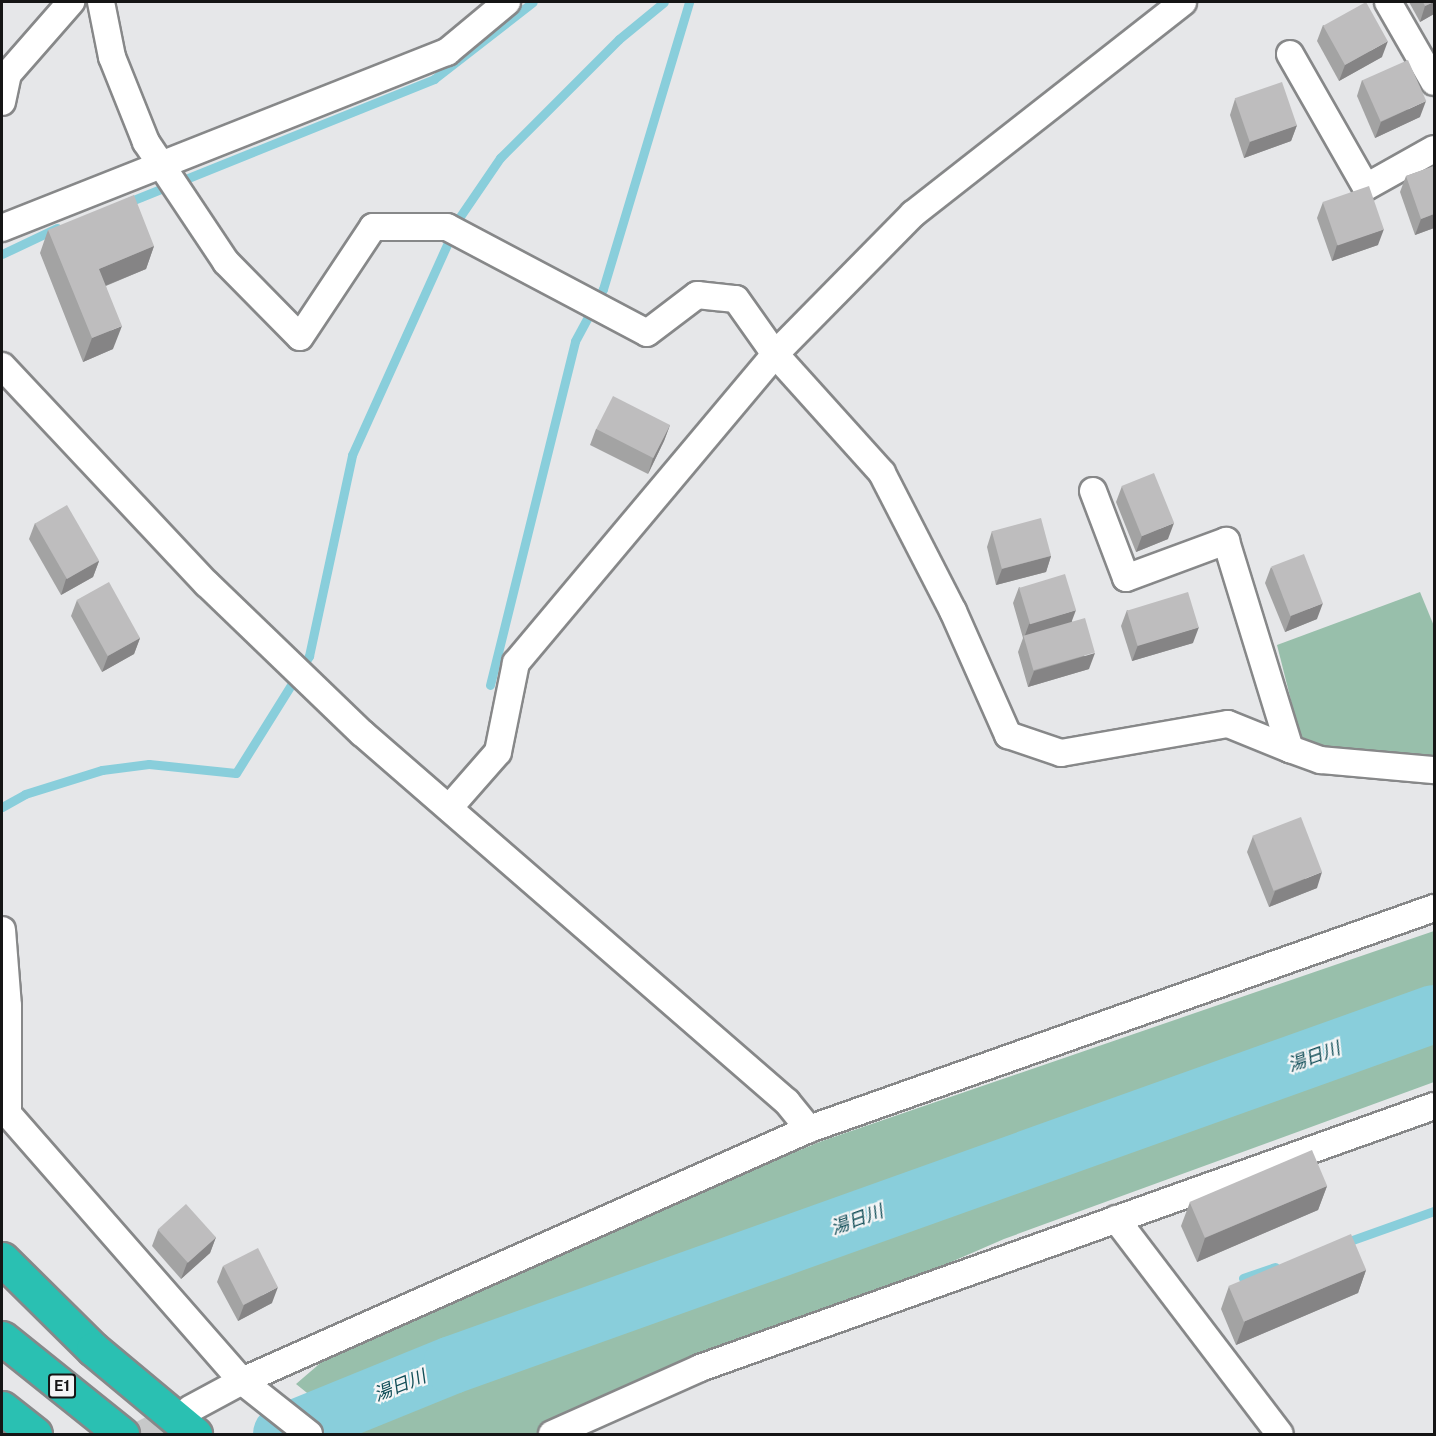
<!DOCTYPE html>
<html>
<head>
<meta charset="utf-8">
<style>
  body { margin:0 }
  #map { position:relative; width:1436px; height:1436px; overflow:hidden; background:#e6e7e9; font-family:"Public Sans","Noto Sans JP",sans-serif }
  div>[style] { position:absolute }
  .green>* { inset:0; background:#98bfab }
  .stream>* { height:9px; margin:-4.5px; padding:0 4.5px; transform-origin:4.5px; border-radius:4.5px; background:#89cedb }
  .river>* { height:58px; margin:-29px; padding:0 29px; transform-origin:29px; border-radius:29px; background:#89cedb }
  .street-tunnel>* { height:26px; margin-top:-13px; transform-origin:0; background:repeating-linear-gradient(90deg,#c7c8c9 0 26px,transparent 0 39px) }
  .roads { filter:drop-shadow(2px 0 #878889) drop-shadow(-2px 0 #878889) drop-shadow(0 2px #878889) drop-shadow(0 -2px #878889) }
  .street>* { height:26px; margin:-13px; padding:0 13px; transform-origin:13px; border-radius:13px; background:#fff }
  .highway>* { height:33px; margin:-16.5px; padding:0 16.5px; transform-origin:16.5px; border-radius:16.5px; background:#2ac0b2 }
  .wall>* { inset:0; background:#a3a3a3 }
  .shaded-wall>* { inset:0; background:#858485 }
  .building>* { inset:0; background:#bebdbe; transform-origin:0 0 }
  span { translate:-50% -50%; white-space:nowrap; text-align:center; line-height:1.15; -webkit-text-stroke:4.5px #f4f5f6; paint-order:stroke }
  .shield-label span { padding:2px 4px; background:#f4f5f6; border:2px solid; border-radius:4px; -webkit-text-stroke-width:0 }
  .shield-label { font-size:15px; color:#151515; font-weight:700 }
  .water-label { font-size:18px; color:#104d57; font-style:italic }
  .frame { position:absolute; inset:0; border:3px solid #151515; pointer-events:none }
</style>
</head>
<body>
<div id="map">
  <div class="green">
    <i style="clip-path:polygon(1420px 592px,1434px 626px,1434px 762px,1302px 744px,1277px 645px)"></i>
    <i style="clip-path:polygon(1434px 931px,1434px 1082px,1004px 1239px,556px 1434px,358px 1434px,296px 1384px,360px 1329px,822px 1141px)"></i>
  </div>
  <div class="stream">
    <i style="left:126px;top:203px;width:332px;rotate:-21.9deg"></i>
    <i style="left:434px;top:79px;width:125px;rotate:-37.9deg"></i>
    <i style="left:2px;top:254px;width:61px;rotate:-25.3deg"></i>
    <i style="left:490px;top:685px;width:354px;rotate:-76.1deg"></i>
    <i style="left:575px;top:341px;width:59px;rotate:-61.7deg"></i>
    <i style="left:603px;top:289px;width:300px;rotate:-73.3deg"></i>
    <i style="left:2px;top:807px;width:26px;rotate:-29deg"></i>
    <i style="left:25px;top:794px;width:81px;rotate:-17.3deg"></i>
    <i style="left:102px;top:770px;width:47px;rotate:-7.3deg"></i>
    <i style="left:149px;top:764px;width:87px;rotate:5.9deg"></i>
    <i style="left:236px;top:773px;width:138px;rotate:-58deg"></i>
    <i style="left:309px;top:656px;width:206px;rotate:-77.9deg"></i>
    <i style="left:352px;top:455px;width:260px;rotate:-65.7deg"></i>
    <i style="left:459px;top:218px;width:73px;rotate:-55.7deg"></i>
    <i style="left:500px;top:158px;width:168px;rotate:-45deg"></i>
    <i style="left:619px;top:39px;width:58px;rotate:-39.4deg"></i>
    <i style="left:1344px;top:1243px;width:96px;rotate:-19.6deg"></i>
    <i style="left:1243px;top:1278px;width:34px;rotate:-19deg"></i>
  </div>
  <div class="river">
    <i style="left:282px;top:1434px;width:183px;rotate:-22.1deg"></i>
    <i style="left:452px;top:1365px;width:1043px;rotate:-19.67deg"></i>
  </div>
  <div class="street-tunnel">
    <i style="left:141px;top:1434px;width:55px;rotate:-27deg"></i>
  </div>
  <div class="roads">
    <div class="street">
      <i style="left:101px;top:2px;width:56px;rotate:78.7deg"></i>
      <i style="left:112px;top:57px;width:92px;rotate:68.2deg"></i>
      <i style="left:146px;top:142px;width:144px;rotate:56.3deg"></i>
      <i style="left:226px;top:262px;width:105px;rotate:45.4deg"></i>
      <i style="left:300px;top:337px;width:132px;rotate:-56.4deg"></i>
      <i style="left:373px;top:227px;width:74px"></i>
      <i style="left:447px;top:227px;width:226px;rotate:27.9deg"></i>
      <i style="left:647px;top:333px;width:63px;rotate:-37.2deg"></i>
      <i style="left:697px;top:295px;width:39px;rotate:6deg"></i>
      <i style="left:736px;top:299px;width:67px;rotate:54.7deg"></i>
      <i style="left:775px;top:354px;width:160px;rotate:48deg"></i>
      <i style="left:882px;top:473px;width:155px;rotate:62.8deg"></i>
      <i style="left:953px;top:611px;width:136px;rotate:66.1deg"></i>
      <i style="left:1008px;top:735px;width:56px;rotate:18.8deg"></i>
      <i style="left:1061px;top:753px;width:169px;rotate:-9.9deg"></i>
      <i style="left:1228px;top:724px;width:67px;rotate:22deg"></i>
      <i style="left:1388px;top:2px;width:92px;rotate:60.1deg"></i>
      <i style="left:1290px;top:54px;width:153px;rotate:60.3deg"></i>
      <i style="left:1366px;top:187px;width:78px;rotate:-29.2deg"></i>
      <i style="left:2px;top:102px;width:29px;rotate:-78deg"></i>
      <i style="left:8px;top:74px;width:96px;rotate:-48.8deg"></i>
      <i style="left:2px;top:228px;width:479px;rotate:-21.6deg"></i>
      <i style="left:447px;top:52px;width:78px;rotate:-39.8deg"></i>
      <i style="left:2px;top:366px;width:299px;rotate:46.8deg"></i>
      <i style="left:207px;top:584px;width:215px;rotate:43.9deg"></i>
      <i style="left:362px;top:733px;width:563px;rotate:40.97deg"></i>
      <i style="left:787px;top:1102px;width:35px;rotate:51deg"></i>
      <i style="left:1093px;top:491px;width:93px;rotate:69.2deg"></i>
      <i style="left:1126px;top:578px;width:107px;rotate:-20.3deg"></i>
      <i style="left:1226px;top:541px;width:218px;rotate:72.9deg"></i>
      <i style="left:1290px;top:749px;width:33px;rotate:20deg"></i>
      <i style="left:1321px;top:760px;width:113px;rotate:5.1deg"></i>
      <i style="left:449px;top:808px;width:74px;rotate:-48.8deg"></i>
      <i style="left:498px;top:752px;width:91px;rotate:-78.6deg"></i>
      <i style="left:516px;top:663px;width:403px;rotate:-50deg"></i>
      <i style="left:775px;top:354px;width:197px;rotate:-45.4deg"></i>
      <i style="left:913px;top:214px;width:343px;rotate:-38.1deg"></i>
      <i style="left:2px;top:930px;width:76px;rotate:85.5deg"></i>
      <i style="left:8px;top:1006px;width:109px;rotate:90deg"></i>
      <i style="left:2px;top:1107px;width:364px;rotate:48.8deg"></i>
      <i style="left:242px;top:1381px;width:59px;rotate:151.7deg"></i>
      <i style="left:1116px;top:1219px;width:270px;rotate:52.7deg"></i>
      <i style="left:309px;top:1434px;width:85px;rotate:-141.7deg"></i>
      <i style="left:242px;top:1381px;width:620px;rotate:-23.96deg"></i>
      <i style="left:809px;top:1129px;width:663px;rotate:-19.47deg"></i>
      <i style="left:552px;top:1434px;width:162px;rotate:-24deg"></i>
      <i style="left:700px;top:1368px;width:779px;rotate:-19.64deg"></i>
    </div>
    <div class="highway">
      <i style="left:2px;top:1259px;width:128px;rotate:44.7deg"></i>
      <i style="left:93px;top:1349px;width:133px;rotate:39.8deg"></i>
      <i style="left:2px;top:1338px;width:154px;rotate:38.7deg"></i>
      <i style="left:2px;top:1408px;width:42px;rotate:38.2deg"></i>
    </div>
  </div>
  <div class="wall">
    <i style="clip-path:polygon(1409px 2px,1434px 2px,1434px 14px,1420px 22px)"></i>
    <i style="clip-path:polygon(1323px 25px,1382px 57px,1339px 81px,1317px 41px)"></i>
    <i style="clip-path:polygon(1362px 80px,1420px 117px,1375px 138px,1357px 96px)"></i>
    <i style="clip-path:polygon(1235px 99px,1297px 125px,1291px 141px,1244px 158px,1230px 115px)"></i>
    <i style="clip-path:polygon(1434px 166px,1434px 228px,1415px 235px,1400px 192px,1406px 176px)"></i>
    <i style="clip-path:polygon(1323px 202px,1378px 245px,1332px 261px,1317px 218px)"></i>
    <i style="clip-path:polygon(48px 230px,154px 246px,146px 269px,106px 286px,113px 349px,83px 362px,40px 253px)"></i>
    <i style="clip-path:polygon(670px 425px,664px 441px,648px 474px,590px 445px,596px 429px)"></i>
    <i style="clip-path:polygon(1122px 486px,1168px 539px,1136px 552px,1116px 502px)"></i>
    <i style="clip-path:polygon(35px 523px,99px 561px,93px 577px,61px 595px,29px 539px)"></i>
    <i style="clip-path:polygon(992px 531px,1051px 556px,1046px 572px,996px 585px,987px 547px)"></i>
    <i style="clip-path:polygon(1271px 567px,1317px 619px,1285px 632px,1265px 583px)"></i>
    <i style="clip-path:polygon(1019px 587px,1072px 621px,1089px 669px,1028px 687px,1018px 652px,1023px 638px,1013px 603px)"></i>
    <i style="clip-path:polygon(77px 600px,140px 638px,134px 654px,102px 672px,71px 616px)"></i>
    <i style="clip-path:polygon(1127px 610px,1193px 643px,1132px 661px,1121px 626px)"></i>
    <i style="clip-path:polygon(1253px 836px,1317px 888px,1269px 907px,1247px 852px)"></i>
    <i style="clip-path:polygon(1327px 1186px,1318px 1210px,1197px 1262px,1181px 1226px,1190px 1202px)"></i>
    <i style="clip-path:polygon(158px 1230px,216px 1237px,210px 1253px,181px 1279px,152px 1246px)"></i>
    <i style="clip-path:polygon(223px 1266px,272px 1303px,238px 1321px,217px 1282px)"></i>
    <i style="clip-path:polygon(1366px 1270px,1358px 1293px,1236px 1345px,1221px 1309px,1229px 1286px)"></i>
  </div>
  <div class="shaded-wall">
    <i style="clip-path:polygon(1434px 2px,1434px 14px,1420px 22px,1425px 6px)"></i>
    <i style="clip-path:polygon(1388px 41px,1382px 57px,1339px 81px,1345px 65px)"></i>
    <i style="clip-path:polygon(1426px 101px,1420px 117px,1375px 138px,1381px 122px)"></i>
    <i style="clip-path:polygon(1297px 125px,1291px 141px,1244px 158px,1250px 142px)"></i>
    <i style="clip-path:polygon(1434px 214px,1434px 228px,1415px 235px,1421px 219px)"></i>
    <i style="clip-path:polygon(1384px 229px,1378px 245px,1332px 261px,1337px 245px)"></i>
    <i style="clip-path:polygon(154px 246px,146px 269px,90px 292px,99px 269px)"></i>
    <i style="clip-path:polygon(122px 326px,113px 349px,83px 362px,92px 338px)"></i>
    <i style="clip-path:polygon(670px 425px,664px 441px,648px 474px,653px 458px)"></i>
    <i style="clip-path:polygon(1174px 523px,1168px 539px,1136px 552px,1142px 536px)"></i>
    <i style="clip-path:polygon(1051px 556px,1046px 572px,996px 585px,1002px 569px)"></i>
    <i style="clip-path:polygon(99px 561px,93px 577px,61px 595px,66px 579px)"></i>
    <i style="clip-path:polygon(1323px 603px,1317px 619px,1285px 632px,1291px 616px)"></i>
    <i style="clip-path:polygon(1076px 610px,1070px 626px,1024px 638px,1029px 624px)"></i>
    <i style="clip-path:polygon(1199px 627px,1193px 643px,1132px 661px,1138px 645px)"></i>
    <i style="clip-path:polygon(140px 638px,134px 654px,102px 672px,108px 656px)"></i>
    <i style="clip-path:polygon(1095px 653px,1089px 669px,1028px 687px,1034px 671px)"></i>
    <i style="clip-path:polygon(1322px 872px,1317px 888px,1269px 907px,1275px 891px)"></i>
    <i style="clip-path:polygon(1327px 1186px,1318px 1210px,1197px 1262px,1205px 1238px)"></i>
    <i style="clip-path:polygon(216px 1237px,210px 1253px,181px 1279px,187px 1263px)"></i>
    <i style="clip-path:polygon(1366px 1270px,1358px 1293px,1236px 1345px,1245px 1321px)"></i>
    <i style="clip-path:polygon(278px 1287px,272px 1303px,238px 1321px,244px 1305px)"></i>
  </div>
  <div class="building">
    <i style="left:1366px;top:2px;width:45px;height:49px;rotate:61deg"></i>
    <i style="clip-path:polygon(1423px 2px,1434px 2px,1425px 6px)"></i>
    <i style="left:1408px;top:60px;width:45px;height:50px;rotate:66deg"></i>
    <i style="left:1282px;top:82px;width:46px;height:50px;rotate:71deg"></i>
    <i style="clip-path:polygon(1434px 166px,1434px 214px,1421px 219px,1406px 176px)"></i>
    <i style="left:1369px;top:186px;width:46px;height:49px;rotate:71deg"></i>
    <i style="clip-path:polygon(134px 195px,154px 246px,99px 269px,122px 326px,92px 338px,48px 230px)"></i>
    <i style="left:613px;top:396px;width:64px;height:37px;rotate:27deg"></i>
    <i style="left:1154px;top:473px;width:54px;height:35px;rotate:68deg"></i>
    <i style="left:67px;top:505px;width:64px;height:37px;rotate:60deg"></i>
    <i style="left:1041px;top:518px;width:39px;height:51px;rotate:75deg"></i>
    <i style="left:1304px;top:554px;width:53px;height:35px;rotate:69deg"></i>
    <i style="left:1065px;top:574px;width:38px;height:48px;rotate:73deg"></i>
    <i style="left:109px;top:582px;width:64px;height:37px;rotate:61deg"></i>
    <i style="left:1188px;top:592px;width:37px;height:64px;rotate:73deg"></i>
    <i style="left:1085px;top:618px;width:36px;height:64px;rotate:74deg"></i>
    <i style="left:1301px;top:817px;width:59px;height:52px;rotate:69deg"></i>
    <i style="left:1312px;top:1150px;width:39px;height:133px;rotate:67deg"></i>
    <i style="left:186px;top:1204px;width:45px;height:38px;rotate:48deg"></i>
    <i style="left:1351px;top:1234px;width:39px;height:133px;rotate:67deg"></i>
    <i style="left:258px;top:1248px;width:44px;height:39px;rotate:63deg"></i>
  </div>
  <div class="shield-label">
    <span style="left:62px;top:1386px">E1</span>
  </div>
  <div class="water-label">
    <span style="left:1314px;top:1057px;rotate:-20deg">湯日川</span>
    <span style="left:857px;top:1220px;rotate:-20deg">湯日川</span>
    <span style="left:400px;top:1386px;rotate:-22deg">湯日川</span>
  </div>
  <div class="frame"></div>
</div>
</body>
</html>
